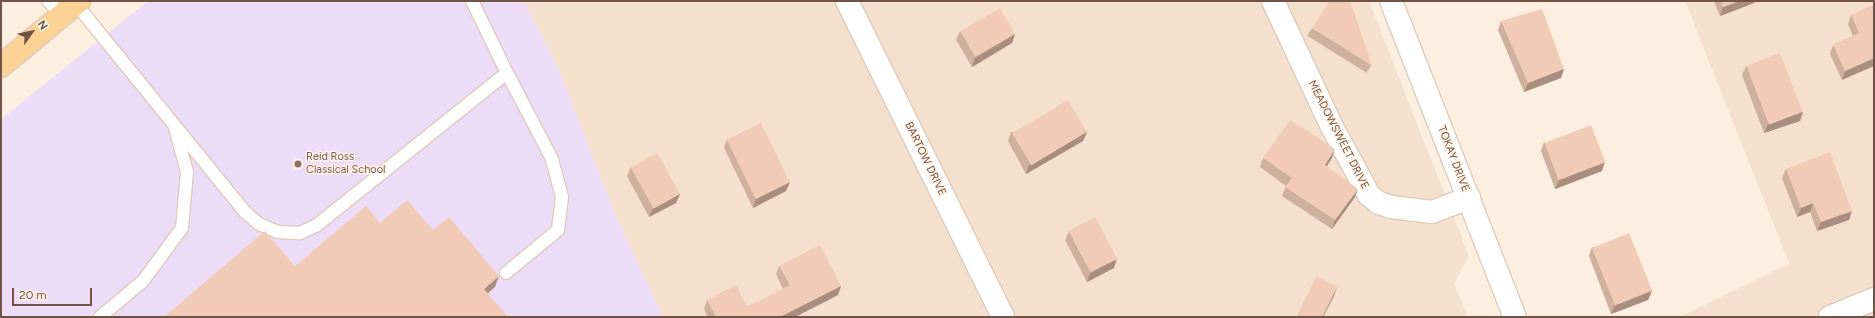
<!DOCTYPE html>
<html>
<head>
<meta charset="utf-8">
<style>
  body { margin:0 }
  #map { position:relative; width:1875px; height:318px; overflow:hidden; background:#fcefdf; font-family:Figtree,sans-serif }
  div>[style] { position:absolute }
  .residential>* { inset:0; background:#f4e0cd }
  .education>* { inset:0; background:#ecdcf8 }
  .roads { filter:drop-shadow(1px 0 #e0cbbb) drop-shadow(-1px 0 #e0cbbb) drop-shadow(0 1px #e0cbbb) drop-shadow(0 -1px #e0cbbb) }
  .service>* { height:12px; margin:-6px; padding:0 6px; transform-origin:6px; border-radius:6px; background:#fff }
  .minor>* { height:22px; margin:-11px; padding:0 11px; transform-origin:11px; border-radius:11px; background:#fff }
  .primary>* { height:22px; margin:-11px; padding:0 11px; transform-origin:11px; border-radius:11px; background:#fcd196 }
  .wall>* { inset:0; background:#cfaf9d; transform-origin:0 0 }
  .shaded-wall>* { inset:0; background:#a98e7f }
  .building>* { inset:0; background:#f1cbb6; transform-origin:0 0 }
  .dots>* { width:11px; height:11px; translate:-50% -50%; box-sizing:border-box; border:2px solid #fff3e5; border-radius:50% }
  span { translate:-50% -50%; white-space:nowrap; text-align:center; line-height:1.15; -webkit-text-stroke:3px #fff3e5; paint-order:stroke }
  .street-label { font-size:11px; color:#725447 }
  .education-label { font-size:11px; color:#785e54 }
  .left { translate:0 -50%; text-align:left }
  .frame { position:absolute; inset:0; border:2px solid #725447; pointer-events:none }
  .north { position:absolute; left:12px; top:12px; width:40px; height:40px; -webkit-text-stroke:3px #fff3e5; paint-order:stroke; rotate:57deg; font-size:11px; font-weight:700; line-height:16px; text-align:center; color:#725447 }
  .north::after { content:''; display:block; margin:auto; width:14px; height:18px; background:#725447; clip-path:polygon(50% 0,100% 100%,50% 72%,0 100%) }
  .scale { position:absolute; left:12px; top:288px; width:80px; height:18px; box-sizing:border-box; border:2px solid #725447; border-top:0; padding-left:5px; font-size:12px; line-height:14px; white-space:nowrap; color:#725447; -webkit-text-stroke:3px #fff3e5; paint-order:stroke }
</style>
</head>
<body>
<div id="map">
  <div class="residential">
    <i style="clip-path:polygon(524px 1px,1369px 1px,1469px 256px,1454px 284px,1468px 317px,663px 317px,613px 209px,560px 72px)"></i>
    <i style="clip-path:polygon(1685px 1px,1874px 1px,1874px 317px,1680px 317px,1789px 263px)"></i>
  </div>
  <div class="education">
    <i style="clip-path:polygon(148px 1px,524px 1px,560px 72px,613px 209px,663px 317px,1px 317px,1px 119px)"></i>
  </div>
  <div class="roads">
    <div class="service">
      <i style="left:48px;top:1px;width:20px;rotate:45deg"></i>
      <i style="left:76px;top:4px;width:268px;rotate:50.9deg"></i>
      <i style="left:245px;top:212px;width:18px;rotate:41deg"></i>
      <i style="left:259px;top:224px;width:21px;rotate:23deg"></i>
      <i style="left:278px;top:232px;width:22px;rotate:3deg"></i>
      <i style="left:300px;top:233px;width:19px;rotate:-25deg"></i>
      <i style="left:317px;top:225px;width:243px;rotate:-38.7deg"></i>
      <i style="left:507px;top:73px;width:80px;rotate:-115.9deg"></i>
      <i style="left:506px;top:273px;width:67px;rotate:-39.6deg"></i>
      <i style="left:558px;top:230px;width:33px;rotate:-83deg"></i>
      <i style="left:562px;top:197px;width:39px;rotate:-105deg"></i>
      <i style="left:552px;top:159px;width:97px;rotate:-117.6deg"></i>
      <i style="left:100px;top:317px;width:56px;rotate:-39.9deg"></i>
      <i style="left:143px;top:281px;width:66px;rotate:-53.7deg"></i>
      <i style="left:182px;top:228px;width:56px;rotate:-84.9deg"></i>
      <i style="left:187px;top:172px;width:46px;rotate:-105.3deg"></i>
    </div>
    <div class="minor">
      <i style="left:847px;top:1px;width:352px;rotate:63.7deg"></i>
      <i style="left:1273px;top:1px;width:137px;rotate:64.9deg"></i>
      <i style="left:1331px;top:125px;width:80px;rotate:61.5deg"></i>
      <i style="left:1369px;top:195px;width:13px;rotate:39deg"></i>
      <i style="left:1379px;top:203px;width:13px;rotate:18deg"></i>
      <i style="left:1391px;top:207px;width:41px;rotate:7deg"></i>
      <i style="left:1432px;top:212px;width:40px;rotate:-21deg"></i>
      <i style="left:1391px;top:1px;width:339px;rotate:68.6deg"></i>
      <i style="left:1830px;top:317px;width:48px;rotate:-22.2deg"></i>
    </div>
    <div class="primary">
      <i style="left:1px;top:66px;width:102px;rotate:-39.8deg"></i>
    </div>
  </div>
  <div class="wall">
    <i style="clip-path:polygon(1714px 1px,1755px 1px,1754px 3px,1720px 16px)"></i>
    <i style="clip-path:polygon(1874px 5px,1842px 80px,1830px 54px,1833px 45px,1853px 36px,1848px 24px,1851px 15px)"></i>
    <i style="clip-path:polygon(1501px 21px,1564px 69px,1561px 78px,1524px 92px,1498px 30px)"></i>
    <i style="left:1312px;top:28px;width:70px;height:9px;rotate:32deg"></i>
    <i style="clip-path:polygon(960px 31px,1015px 34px,1012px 43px,972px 67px,956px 40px)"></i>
    <i style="clip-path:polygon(1746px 66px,1803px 112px,1800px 121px,1764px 133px,1742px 75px)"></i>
    <i style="clip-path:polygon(1011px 132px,1087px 132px,1083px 141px,1026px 174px,1008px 141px)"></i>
    <i style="clip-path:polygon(727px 139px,790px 182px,786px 191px,753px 208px,724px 148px)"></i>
    <i style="clip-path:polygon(1544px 142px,1602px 171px,1555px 189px,1541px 151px)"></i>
    <i style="clip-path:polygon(1263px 158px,1332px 158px,1327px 166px,1355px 197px,1332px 229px,1282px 196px,1286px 186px,1260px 167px)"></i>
    <i style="clip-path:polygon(631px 167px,680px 194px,676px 203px,649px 217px,627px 176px)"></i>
    <i style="clip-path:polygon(1786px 169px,1849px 220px,1817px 231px,1810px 212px,1797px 217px,1782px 178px)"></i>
    <i style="clip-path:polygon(1069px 231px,1114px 268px,1087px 282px,1065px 240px)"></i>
    <i style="clip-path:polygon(1592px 247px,1652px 291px,1648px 300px,1611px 314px,1589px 256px)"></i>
    <i style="clip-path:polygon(779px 266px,841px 286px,838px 295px,795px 317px,708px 317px,704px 309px,707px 300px,747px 307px,783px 289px,776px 274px)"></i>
  </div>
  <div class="shaded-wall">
    <i style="clip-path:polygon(1740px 1px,1755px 1px,1754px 3px,1720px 16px,1723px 7px)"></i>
    <i style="clip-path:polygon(1015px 34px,1012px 43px,972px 67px,975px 58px)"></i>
    <i style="clip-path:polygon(1874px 58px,1874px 66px,1842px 80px,1845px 71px)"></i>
    <i style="clip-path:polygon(1564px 69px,1561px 78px,1524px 92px,1528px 83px)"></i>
    <i style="clip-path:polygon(1803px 112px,1800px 121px,1764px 133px,1768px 124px)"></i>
    <i style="clip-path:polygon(1087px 132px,1083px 141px,1026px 174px,1029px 165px)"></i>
    <i style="clip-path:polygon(1335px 149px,1332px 158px,1322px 174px,1325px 165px)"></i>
    <i style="clip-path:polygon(1605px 162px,1602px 171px,1555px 189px,1559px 180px)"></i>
    <i style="clip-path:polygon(790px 182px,786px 191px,753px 208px,756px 199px)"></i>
    <i style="clip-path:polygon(1358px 189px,1355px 197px,1332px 229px,1335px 220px)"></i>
    <i style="clip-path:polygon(680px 194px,676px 203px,649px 217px,653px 208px)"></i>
    <i style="clip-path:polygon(1813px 203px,1810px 212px,1797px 217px,1801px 208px)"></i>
    <i style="clip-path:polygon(1852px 211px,1849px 220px,1817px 231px,1821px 222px)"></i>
    <i style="clip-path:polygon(1117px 259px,1114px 268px,1087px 282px,1090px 273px)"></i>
    <i style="clip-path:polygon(499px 276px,495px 287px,480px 300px,484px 289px)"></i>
    <i style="clip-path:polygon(841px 286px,838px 295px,795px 317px,780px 317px)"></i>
    <i style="clip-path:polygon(1337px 287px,1334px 296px,1323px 317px,1322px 317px)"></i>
    <i style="clip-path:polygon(1652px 291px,1648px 300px,1611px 314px,1615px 305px)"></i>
  </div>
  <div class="building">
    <i style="clip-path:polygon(1329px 1px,1350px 1px,1372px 65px,1312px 28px)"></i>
    <i style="clip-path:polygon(1721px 1px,1740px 1px,1723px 7px)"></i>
    <i style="clip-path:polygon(1874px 5px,1874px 58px,1845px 71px,1833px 45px,1859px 33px,1851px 15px)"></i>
    <i style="left:1000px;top:8px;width:30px;height:46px;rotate:60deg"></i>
    <i style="clip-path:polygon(1542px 9px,1564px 69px,1528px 83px,1501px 21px)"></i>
    <i style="left:1780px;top:53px;width:63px;height:36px;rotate:69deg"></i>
    <i style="left:1068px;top:100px;width:37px;height:65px;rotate:59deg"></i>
    <i style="clip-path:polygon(1290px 120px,1335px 149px,1325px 165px,1358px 189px,1335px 220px,1285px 187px,1292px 178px,1263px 158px)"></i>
    <i style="left:761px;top:123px;width:66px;height:38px;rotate:64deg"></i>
    <i style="left:1591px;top:125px;width:40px;height:50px;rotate:69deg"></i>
    <i style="clip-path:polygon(1830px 152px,1852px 211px,1821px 222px,1813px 203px,1801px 208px,1786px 169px)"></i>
    <i style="left:657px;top:153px;width:47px;height:30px;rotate:61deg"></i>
    <i style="clip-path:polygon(407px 200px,433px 230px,449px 217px,499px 276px,484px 289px,508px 317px,164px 317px,265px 231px,295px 266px,366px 206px,380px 223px)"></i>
    <i style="left:1095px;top:217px;width:47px;height:30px;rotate:62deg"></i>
    <i style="left:1629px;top:233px;width:62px;height:40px;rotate:68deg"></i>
    <i style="clip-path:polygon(820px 245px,841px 286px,780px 317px,716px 317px,707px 300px,736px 285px,747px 307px,790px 285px,779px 266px)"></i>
    <i style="clip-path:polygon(1317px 276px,1337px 287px,1322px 317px,1296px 317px)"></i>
  </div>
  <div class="dots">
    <i style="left:298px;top:164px;background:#8d6e63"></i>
  </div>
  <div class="street-label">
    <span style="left:1338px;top:135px;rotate:63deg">MEADOWSWEET DRIVE</span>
    <span style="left:925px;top:159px;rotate:64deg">BARTOW DRIVE</span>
    <span style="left:1453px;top:159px;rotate:69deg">TOKAY DRIVE</span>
  </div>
  <div class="education-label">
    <span class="left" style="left:306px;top:164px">Reid Ross<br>Classical School</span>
  </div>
  <div class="frame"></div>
  <div class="north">N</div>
  <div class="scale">20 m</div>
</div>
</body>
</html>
